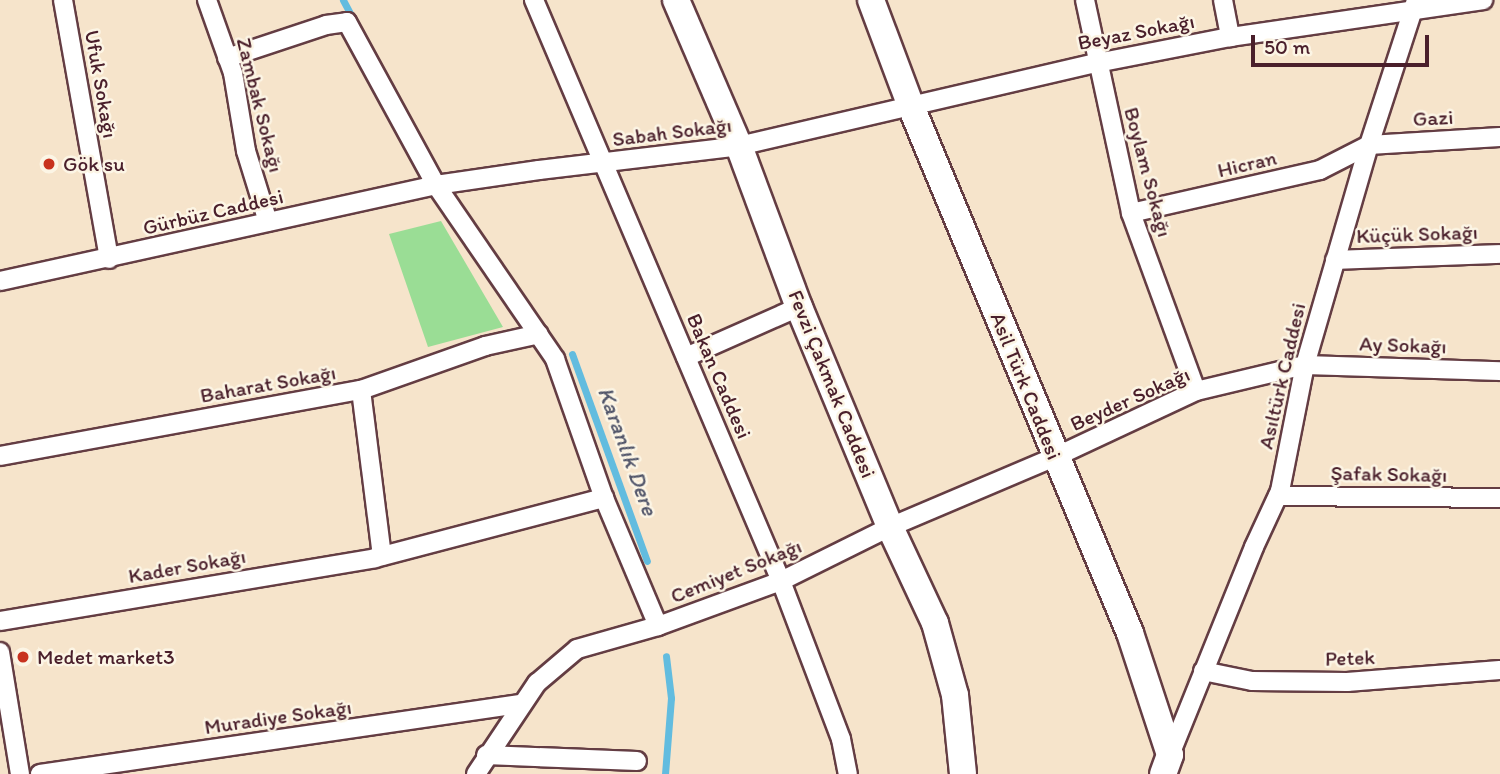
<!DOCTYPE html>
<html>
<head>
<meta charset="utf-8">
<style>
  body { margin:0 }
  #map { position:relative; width:1500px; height:774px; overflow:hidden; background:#f6e4cb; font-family:Itim,sans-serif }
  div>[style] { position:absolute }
  .green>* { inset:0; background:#9add95 }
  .stream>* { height:7px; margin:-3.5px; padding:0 3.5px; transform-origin:3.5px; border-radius:3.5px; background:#62bcdf }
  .roads { filter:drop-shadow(2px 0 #643d43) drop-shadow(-2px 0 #643d43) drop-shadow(0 2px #643d43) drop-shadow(0 -2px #643d43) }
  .minor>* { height:18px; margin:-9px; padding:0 9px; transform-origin:9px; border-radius:9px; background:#fff }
  .secondary>* { height:26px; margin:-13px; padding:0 13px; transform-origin:13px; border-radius:13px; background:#fff }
  .dots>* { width:19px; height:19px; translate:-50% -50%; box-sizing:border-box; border:4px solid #fcf5e5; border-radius:50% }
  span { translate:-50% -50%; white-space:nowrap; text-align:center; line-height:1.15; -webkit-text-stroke:5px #fcf5e5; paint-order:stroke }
  .street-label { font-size:21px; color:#4a1f2b }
  .poi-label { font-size:21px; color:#4a1f2b }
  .left { translate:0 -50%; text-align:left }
  .water-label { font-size:23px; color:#52566a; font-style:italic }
  .scale { position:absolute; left:1251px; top:35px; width:178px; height:32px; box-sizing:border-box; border:4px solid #4a1f2b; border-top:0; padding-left:9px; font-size:21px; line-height:24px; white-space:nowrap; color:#4a1f2b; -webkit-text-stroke:5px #fcf5e5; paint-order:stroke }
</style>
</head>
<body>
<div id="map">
  <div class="green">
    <i style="clip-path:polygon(441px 221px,503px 327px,428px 347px,389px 234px)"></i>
  </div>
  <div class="stream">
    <i style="left:343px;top:0;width:24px;rotate:62deg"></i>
    <i style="left:572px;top:354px;width:220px;rotate:70.1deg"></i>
    <i style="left:665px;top:774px;width:76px;rotate:-85.5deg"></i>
    <i style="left:671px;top:698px;width:42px;rotate:-96.8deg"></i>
  </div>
  <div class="roads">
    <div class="minor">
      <i style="left:63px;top:0;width:263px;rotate:79.9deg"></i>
      <i style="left:207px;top:0;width:77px;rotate:70.4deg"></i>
      <i style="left:233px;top:73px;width:79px;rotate:80.5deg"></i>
      <i style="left:246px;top:151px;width:74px;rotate:72.8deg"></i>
      <i style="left:534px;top:0;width:631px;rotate:66.97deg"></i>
      <i style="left:781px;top:581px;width:169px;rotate:69.2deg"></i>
      <i style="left:841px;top:739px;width:36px;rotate:79deg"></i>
      <i style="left:1085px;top:0;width:218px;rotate:77.8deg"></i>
      <i style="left:1131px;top:213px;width:189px;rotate:69.9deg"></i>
      <i style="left:1223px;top:0;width:38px;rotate:79deg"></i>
      <i style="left:227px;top:58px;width:104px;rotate:-18.4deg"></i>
      <i style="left:326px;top:25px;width:21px;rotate:-8deg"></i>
      <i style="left:347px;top:22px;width:186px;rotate:61.4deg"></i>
      <i style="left:436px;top:185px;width:211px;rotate:55.6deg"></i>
      <i style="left:555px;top:359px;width:147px;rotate:70.6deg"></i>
      <i style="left:604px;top:498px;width:139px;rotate:67.1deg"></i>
      <i style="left:1131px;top:213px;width:194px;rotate:-12.8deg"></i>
      <i style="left:1320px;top:170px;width:55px;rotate:-27deg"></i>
      <i style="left:1369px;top:145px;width:131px;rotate:-3.5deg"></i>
      <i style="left:1335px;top:260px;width:165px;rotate:-2.1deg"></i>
      <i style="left:0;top:281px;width:446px;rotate:-12.4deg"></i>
      <i style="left:436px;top:185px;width:104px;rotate:-8.3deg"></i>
      <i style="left:539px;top:170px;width:201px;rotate:-6.8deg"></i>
      <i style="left:739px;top:146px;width:367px;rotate:-13.1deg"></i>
      <i style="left:1097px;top:63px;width:136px;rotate:-11.1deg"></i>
      <i style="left:1230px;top:37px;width:256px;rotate:-8.3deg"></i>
      <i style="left:686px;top:357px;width:124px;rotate:-23.9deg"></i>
      <i style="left:361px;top:390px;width:167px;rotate:82.8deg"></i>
      <i style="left:0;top:456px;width:367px;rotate:-10.4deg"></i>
      <i style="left:361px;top:390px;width:132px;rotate:-19.5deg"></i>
      <i style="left:485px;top:346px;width:55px;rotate:-12.5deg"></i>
      <i style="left:1278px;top:496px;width:222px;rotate:0.5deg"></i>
      <i style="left:0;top:621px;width:380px;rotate:-9.5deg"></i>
      <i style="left:375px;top:558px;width:237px;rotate:-14.7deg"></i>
      <i style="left:0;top:652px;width:124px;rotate:80.7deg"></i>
      <i style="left:1203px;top:671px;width:50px;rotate:11.5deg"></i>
      <i style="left:1252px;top:681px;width:95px;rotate:0.6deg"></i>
      <i style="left:1347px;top:682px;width:153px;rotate:-4.5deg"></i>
      <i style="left:486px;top:755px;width:151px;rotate:2.3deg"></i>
      <i style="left:1170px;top:755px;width:224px;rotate:-68deg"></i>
      <i style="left:1254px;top:547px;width:62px;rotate:-65.1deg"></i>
      <i style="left:1280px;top:491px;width:128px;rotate:-78.8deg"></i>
      <i style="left:1305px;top:365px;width:229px;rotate:-73.8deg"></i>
      <i style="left:1369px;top:145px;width:152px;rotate:-72deg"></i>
      <i style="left:40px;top:774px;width:487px;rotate:-8.3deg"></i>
      <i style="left:476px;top:774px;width:110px;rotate:-56.2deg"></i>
      <i style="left:537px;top:683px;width:52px;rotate:-40.4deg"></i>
      <i style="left:577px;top:649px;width:84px;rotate:-15.9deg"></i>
      <i style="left:658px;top:626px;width:131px;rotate:-20.1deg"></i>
      <i style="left:781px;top:581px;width:122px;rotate:-26.4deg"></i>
      <i style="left:890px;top:527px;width:179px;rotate:-23deg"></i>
      <i style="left:1055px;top:457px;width:156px;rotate:-25.1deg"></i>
      <i style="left:1196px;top:391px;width:112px;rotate:-13.4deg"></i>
      <i style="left:1305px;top:365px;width:195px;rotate:1.8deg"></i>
    </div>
    <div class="secondary">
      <i style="left:676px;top:0;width:159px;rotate:66.7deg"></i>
      <i style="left:739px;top:146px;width:172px;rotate:69.6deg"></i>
      <i style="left:799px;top:307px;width:238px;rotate:67.5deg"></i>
      <i style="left:890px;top:527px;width:106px;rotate:64.9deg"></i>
      <i style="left:935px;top:623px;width:75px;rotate:74.5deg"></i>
      <i style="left:955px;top:695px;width:79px;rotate:84.2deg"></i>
      <i style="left:871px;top:0;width:111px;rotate:69.4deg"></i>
      <i style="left:910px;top:104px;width:573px;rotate:67.42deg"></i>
      <i style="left:1130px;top:633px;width:128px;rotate:71.8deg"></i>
      <i style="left:1170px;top:755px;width:20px;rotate:110deg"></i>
    </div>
  </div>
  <div class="dots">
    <i style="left:49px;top:164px;background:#c8321e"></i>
    <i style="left:23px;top:657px;background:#c8321e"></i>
  </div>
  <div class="street-label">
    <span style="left:1136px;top:32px;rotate:-11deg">Beyaz Sokağı</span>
    <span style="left:101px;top:84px;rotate:80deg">Ufuk Sokağı</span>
    <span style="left:260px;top:105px;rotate:76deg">Zambak Sokağı</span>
    <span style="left:1433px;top:118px;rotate:-3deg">Gazi</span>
    <span style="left:672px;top:132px;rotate:-7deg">Sabah Sokağı</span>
    <span style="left:1247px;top:164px;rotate:-13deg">Hicran</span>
    <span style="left:1148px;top:172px;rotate:75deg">Boylam Sokağı</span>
    <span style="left:213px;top:212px;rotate:-13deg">Gürbüz Caddesi</span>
    <span style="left:1417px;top:234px;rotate:-2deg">Küçük Sokağı</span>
    <span style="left:1403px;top:345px;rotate:2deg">Ay Sokağı</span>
    <span style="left:719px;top:376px;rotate:67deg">Bakan Caddesi</span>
    <span style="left:1282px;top:376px;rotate:-77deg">Asıltürk Caddesi</span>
    <span style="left:268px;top:384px;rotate:-10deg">Baharat Sokağı</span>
    <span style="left:832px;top:384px;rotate:68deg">Fevzi Çakmak Caddesi</span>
    <span style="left:1026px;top:386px;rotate:68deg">Asil Türk Caddesi</span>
    <span style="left:1130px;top:399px;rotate:-24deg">Beyder Sokağı</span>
    <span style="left:1389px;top:474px;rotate:1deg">Şafak Sokağı</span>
    <span style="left:187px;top:566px;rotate:-10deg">Kader Sokağı</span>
    <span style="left:736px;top:571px;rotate:-22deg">Cemiyet Sokağı</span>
    <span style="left:1350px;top:658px;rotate:-2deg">Petek</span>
    <span style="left:278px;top:717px;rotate:-8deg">Muradiye Sokağı</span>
  </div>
  <div class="poi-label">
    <span class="left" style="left:63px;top:164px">Gök su</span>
    <span class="left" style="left:37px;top:657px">Medet market3</span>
  </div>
  <div class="water-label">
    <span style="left:628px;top:451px;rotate:70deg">Karanlık Dere</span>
  </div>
  <div class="scale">50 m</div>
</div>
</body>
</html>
